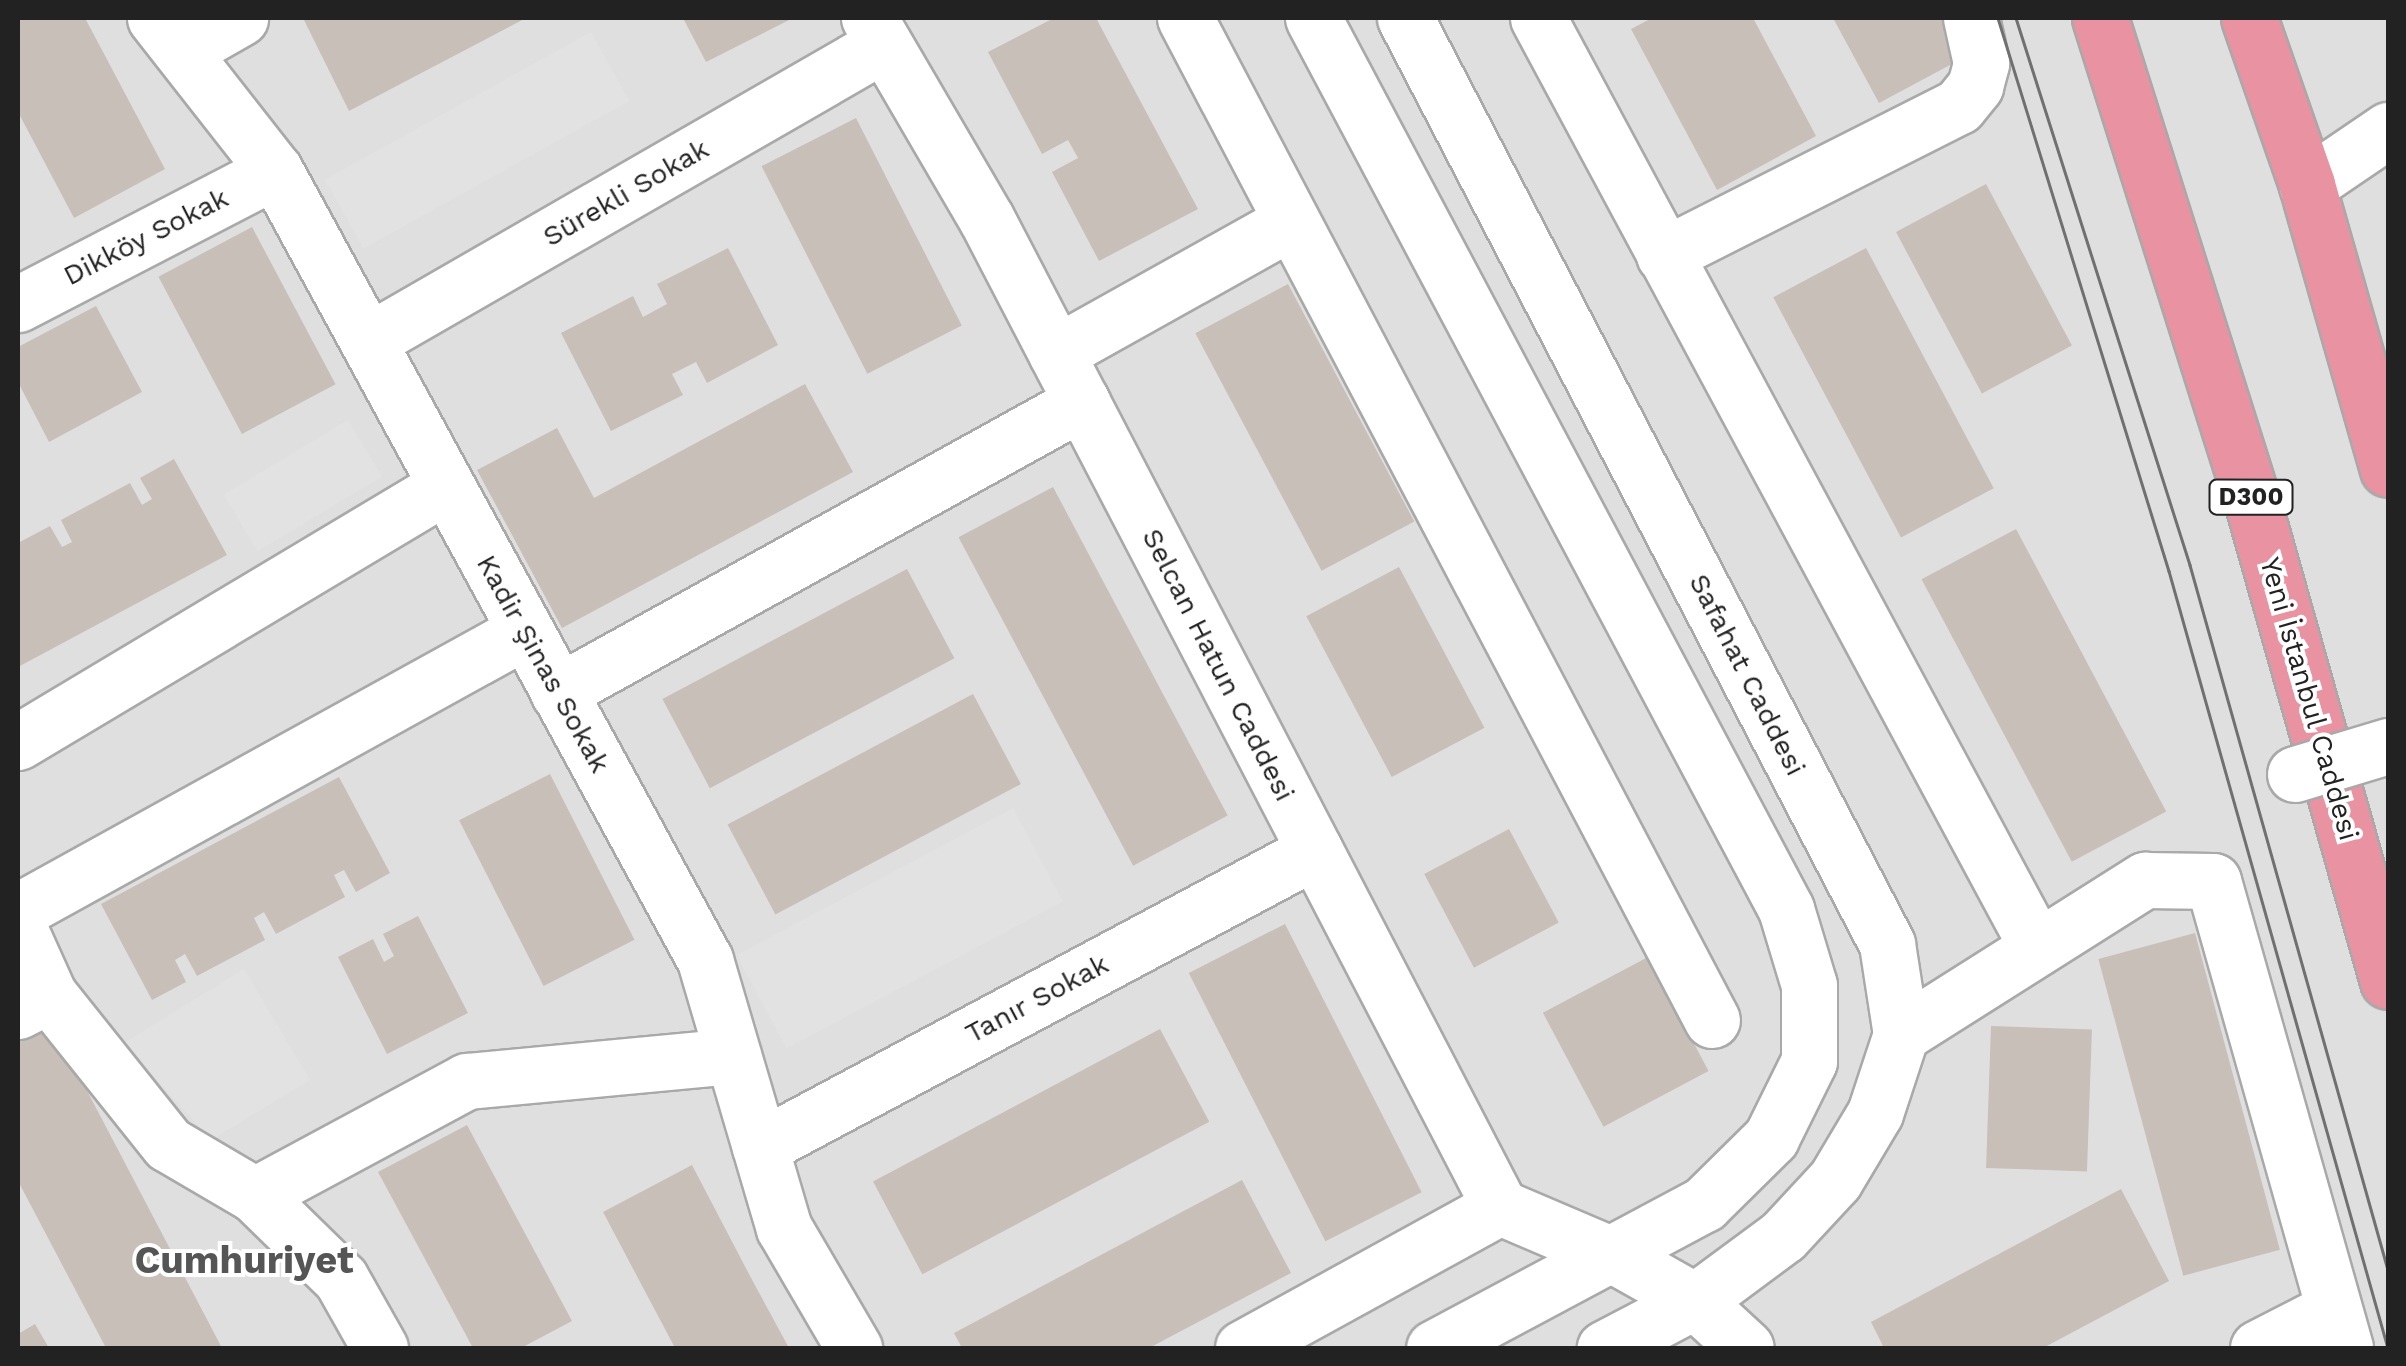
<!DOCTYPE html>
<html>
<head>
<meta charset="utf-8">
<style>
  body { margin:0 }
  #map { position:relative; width:2406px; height:1366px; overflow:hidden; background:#f2efe9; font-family:"Work Sans",sans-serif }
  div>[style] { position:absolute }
  .residential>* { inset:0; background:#e0dfdf; transform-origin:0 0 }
  .parking>* { inset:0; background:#e2e2e2; transform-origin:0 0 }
  .building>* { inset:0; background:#c7bfb8; transform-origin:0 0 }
  .roads { filter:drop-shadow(2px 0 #a9a9a9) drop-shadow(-2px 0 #a9a9a9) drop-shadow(0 2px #a9a9a9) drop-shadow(0 -2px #a9a9a9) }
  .minor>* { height:55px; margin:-27.5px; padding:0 27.5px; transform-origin:27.5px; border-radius:27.5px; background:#fff }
  .highway>* { height:55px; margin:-27.5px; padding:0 27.5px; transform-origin:27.5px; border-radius:27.5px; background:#e892a2 }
  .tram>* { height:2.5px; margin:-1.25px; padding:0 1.25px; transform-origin:1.25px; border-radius:1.25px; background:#707070 }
  .bridges { filter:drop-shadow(2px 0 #a9a9a9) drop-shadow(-2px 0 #a9a9a9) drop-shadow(0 2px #a9a9a9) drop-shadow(0 -2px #a9a9a9) }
  .minor-bridge>* { height:55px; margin:-27.5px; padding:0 27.5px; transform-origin:27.5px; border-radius:27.5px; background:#fff }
  span { translate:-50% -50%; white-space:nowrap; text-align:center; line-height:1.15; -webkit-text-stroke:8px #fff; paint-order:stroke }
  .shield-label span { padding:2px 8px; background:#fff; border:2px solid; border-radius:8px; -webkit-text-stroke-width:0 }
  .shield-label { font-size:25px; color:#222; font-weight:700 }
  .street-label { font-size:28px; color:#222 }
  .district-label { font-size:38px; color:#555; font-weight:700 }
  .frame { position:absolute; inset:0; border:20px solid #222; pointer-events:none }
</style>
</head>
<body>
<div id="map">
  <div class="residential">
    <i style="left:18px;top:18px;width:2370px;height:1330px"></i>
  </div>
  <div class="parking">
    <i style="left:591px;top:32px;width:79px;height:304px;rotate:61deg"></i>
    <i style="left:348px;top:420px;width:66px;height:145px;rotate:59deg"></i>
    <i style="left:1013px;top:808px;width:106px;height:313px;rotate:62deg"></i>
    <i style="clip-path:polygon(244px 969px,310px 1080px,211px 1140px,124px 1043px)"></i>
  </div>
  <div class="building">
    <i style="clip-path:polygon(18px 18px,85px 18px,165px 169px,74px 218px,18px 112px)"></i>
    <i style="clip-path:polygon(303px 18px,526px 18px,349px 111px)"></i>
    <i style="clip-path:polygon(683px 18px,793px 18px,706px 62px)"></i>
    <i style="clip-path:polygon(1054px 18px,1096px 18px,1198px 209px,1099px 261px,1052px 172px,1078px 158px,1068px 140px,1042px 154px,988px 52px)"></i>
    <i style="clip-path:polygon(1652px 18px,1753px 18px,1816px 136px,1717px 190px,1631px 29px)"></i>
    <i style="clip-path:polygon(1833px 18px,1944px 18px,1965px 57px,1879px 103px)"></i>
    <i style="left:856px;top:118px;width:233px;height:106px;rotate:63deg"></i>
    <i style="left:1986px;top:184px;width:183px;height:102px;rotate:62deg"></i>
    <i style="left:252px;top:227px;width:178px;height:106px;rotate:62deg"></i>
    <i style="clip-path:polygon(728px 248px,778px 345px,707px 383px,696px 362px,672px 374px,683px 395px,611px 431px,561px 333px,633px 296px,643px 317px,667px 304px,657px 284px)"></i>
    <i style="left:1866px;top:248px;width:272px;height:105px;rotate:62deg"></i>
    <i style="left:1288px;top:284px;width:269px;height:105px;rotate:62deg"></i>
    <i style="clip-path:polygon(96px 306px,142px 392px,49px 442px,18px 382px,18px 347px)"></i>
    <i style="clip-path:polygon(805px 384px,853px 472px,562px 628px,477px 470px,557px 428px,594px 498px)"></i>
    <i style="clip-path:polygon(174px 459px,227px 555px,18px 667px,18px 543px,50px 526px,62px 547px,72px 542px,61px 520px,130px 483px,142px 505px,152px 499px,140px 478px)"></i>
    <i style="left:1053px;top:487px;width:372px;height:107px;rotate:62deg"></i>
    <i style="left:2016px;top:529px;width:320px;height:107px;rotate:62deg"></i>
    <i style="left:1399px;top:567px;width:182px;height:105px;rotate:62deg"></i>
    <i style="left:907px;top:569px;width:101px;height:277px;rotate:62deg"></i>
    <i style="left:973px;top:694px;width:102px;height:278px;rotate:62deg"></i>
    <i style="left:550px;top:774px;width:186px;height:102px;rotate:63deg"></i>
    <i style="clip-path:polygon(339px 777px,390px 873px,356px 892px,344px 870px,334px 875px,345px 897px,276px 934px,264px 912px,254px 918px,265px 940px,197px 976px,185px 954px,175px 960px,186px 982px,152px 1000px,101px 904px)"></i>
    <i style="left:1509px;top:829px;width:106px;height:96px;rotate:62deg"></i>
    <i style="clip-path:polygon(418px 916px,468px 1013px,387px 1054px,338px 957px,373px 939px,384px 962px,394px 956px,383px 934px)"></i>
    <i style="left:1285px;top:924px;width:301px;height:108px;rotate:63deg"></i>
    <i style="left:2195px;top:933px;width:328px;height:100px;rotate:75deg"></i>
    <i style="left:1648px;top:957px;width:129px;height:119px;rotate:62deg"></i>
    <i style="clip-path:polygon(51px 1022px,222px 1348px,106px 1348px,18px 1181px,18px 1040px)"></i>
    <i style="left:1991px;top:1026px;width:101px;height:142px;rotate:2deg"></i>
    <i style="left:1160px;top:1029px;width:105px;height:325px;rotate:62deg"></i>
    <i style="clip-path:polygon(467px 1125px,572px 1321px,521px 1348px,473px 1348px,378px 1172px)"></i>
    <i style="clip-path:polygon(692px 1165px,750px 1276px,789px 1348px,675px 1348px,603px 1212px)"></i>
    <i style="clip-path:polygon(1242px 1180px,1291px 1273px,1149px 1348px,962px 1348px,954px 1333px)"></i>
    <i style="clip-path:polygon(2121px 1189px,2169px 1281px,2043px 1348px,1884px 1348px,1871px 1322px)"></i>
    <i style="clip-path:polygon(35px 1324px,49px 1348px,18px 1348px,18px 1334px)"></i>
  </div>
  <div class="roads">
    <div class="minor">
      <i style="left:155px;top:18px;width:194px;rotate:51.9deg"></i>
      <i style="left:275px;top:171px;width:899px;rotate:61.41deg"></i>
      <i style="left:705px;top:960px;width:279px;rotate:73.6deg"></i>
      <i style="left:784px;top:1228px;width:139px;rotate:59.7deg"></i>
      <i style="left:869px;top:18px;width:232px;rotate:59.7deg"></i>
      <i style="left:986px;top:218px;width:1115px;rotate:62.54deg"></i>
      <i style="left:1500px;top:1207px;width:125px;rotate:23.1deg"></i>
      <i style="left:1615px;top:1256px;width:92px;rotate:29.4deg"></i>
      <i style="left:1695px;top:1301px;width:69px;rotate:42.7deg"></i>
      <i style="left:1185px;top:18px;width:1132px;rotate:62.26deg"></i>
      <i style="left:1313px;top:18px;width:1009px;rotate:62.04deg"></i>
      <i style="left:1786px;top:909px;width:79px;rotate:73.2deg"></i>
      <i style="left:1809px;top:985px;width:76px;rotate:90deg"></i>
      <i style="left:1809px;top:1061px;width:86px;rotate:116.3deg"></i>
      <i style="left:1771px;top:1138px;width:94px;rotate:135.4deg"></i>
      <i style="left:1704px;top:1204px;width:306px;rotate:151.9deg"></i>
      <i style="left:1405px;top:18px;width:1044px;rotate:62.5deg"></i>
      <i style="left:1887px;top:944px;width:91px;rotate:81.2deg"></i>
      <i style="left:1901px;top:1034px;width:83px;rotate:108.2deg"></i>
      <i style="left:1875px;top:1113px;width:78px;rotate:120.8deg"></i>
      <i style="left:1835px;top:1180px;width:76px;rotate:132.9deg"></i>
      <i style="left:1783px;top:1236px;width:109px;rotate:143.5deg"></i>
      <i style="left:1695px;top:1301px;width:102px;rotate:152.4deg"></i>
      <i style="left:1538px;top:18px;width:1055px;rotate:61.76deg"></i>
      <i style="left:182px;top:51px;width:67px;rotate:-29.6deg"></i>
      <i style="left:2307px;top:185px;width:98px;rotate:-34.2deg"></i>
      <i style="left:1664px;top:255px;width:330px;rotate:-26.8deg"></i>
      <i style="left:1959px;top:106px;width:26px;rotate:-51deg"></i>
      <i style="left:1975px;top:86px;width:24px;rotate:-75deg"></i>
      <i style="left:1981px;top:63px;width:46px;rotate:-102.5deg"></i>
      <i style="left:18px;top:304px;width:289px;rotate:-27.4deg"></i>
      <i style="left:368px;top:341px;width:595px;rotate:-29.92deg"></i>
      <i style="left:1056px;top:353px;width:268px;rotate:-29.2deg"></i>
      <i style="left:558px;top:692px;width:599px;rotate:-28.96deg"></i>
      <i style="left:18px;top:742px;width:499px;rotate:-30.9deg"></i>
      <i style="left:18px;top:911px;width:579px;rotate:-28.91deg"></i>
      <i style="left:18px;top:926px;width:76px;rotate:65.8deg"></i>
      <i style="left:18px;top:1011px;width:35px;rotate:-27deg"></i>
      <i style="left:49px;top:995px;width:191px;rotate:51.4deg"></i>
      <i style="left:168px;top:1144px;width:101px;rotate:30.4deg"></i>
      <i style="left:255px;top:1195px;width:120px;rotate:44.3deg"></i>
      <i style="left:341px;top:1279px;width:79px;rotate:60.5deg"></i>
      <i style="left:1901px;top:1034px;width:289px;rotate:-32.3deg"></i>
      <i style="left:2145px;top:880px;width:68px;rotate:0.8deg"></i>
      <i style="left:2213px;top:881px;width:485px;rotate:74.2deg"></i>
      <i style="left:760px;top:1147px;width:629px;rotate:-28.07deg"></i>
      <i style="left:255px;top:1195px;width:241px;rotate:-28.3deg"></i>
      <i style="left:467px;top:1081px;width:267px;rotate:-5.4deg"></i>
      <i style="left:1243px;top:1348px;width:293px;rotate:-28.8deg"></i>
      <i style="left:2258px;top:1348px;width:85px;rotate:-27.2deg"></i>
    </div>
    <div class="highway">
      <i style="left:2100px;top:18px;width:498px;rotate:72.5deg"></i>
      <i style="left:2250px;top:493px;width:507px;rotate:74.21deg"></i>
      <i style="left:2249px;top:18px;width:177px;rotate:70.8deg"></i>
      <i style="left:2307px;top:185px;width:295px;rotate:74.1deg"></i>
    </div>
  </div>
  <div class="tram">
    <i style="left:1998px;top:18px;width:579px;rotate:72.82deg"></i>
    <i style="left:2169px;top:571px;width:807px;rotate:74.26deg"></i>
    <i style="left:2016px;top:18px;width:574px;rotate:72.35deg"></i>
    <i style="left:2190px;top:565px;width:732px;rotate:74.31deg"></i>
  </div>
  <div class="bridges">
    <div class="minor-bridge">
      <i style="left:2295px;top:774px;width:97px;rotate:-16.8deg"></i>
    </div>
  </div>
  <div class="shield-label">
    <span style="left:2251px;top:497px">D300</span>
  </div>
  <div class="street-label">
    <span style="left:626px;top:193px;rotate:-30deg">Sürekli Sokak</span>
    <span style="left:146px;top:237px;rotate:-27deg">Dikköy Sokak</span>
    <span style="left:543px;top:664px;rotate:61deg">Kadir Şinas Sokak</span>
    <span style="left:1218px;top:665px;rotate:63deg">Selcan Hatun Caddesi</span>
    <span style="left:1747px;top:675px;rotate:63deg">Safahat Caddesi</span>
    <span style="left:2309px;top:699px;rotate:74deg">Yeni İstanbul Caddesi</span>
    <span style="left:1037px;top:999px;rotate:-28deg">Tanır Sokak</span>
  </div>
  <div class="district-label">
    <span style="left:244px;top:1261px">Cumhuriyet</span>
  </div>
  <div class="frame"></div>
</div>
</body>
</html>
